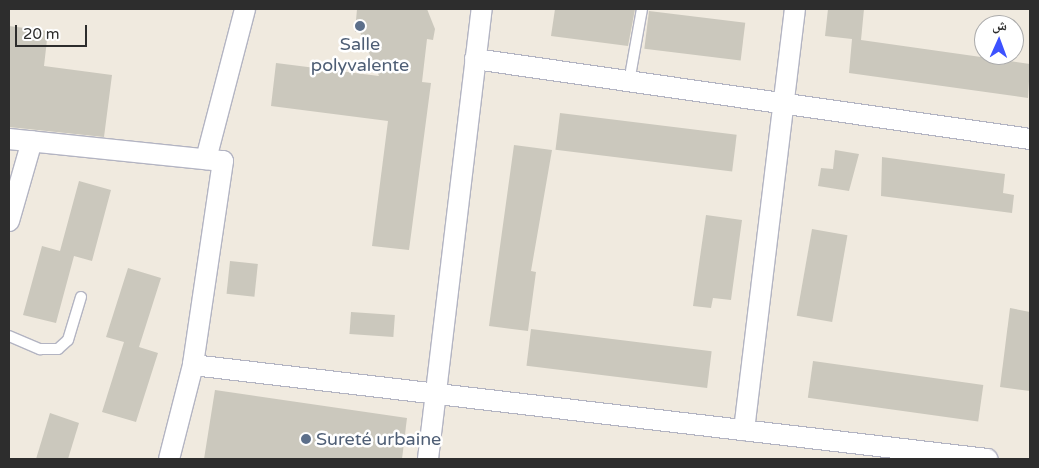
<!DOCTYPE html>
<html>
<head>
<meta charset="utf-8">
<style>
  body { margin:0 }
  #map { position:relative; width:1039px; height:468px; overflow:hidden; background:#f0eadf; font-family:"Varela Round","Noto Naskh Arabic",sans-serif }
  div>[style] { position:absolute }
  .building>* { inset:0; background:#cbc8bd; transform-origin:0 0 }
  .roads { filter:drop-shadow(1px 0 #b3b4c2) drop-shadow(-1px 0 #b3b4c2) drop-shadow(0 1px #b3b4c2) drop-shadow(0 -1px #b3b4c2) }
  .service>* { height:10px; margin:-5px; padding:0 5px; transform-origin:5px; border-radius:5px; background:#fff }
  .minor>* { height:20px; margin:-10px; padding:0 10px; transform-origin:10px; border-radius:10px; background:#fff }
  .dots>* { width:14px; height:14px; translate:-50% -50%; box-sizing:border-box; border:2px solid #fff; border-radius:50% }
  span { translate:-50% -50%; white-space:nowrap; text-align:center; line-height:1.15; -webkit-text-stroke:5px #fff; paint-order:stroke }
  .service-label { font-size:18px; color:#4e5e75 }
  .left { translate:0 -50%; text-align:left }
  .frame { position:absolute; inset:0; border:10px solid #2d2d2d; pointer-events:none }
  .north { position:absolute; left:974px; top:15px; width:50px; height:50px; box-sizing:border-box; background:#fff; border:1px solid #ababab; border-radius:50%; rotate:2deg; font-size:14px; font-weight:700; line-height:20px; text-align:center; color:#2d2d2d }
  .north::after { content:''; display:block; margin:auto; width:18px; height:22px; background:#3d52ff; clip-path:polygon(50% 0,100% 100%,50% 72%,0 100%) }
  .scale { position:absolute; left:15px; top:25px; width:72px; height:22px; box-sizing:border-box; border:2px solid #2d2d2d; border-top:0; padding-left:6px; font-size:15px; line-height:18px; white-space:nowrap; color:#2d2d2d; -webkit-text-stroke:4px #fff; paint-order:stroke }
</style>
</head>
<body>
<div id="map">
  <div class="building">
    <i style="clip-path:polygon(357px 9px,427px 9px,435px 29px,433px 40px,427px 39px,422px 82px,431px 83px,409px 250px,372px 246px,388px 121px,271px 106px,276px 63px,379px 76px,360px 32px,355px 32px)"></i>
    <i style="clip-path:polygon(555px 9px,635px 9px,628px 46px,551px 36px)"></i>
    <i style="clip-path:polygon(828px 9px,864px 9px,861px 40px,1030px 64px,1028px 98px,849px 73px,852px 39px,825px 36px)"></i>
    <i style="left:649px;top:11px;width:97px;height:38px;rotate:7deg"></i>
    <i style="clip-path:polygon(9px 26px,48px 31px,44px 66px,112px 75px,104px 137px,9px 127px)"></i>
    <i style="left:560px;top:113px;width:178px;height:37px;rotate:7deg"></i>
    <i style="clip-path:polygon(514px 145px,552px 150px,531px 271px,536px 272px,528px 331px,489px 326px)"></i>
    <i style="clip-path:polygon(835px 150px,859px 154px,849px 191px,818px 186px,821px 168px,833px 169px)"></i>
    <i style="clip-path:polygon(882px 157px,1005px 174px,1003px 193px,1014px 195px,1012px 213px,881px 196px)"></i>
    <i style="clip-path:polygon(79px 181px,111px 190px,92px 261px,74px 256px,56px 323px,23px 315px,42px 246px,60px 251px)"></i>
    <i style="clip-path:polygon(706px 215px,742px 220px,731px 300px,713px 298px,711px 308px,693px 306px)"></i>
    <i style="left:812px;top:229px;width:36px;height:88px;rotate:10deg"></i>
    <i style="left:230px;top:261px;width:28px;height:33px;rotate:6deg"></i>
    <i style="clip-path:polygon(128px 268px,161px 278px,139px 347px,158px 353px,136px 422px,102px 412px,124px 342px,106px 337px)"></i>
    <i style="clip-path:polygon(1010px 308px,1030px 312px,1030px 391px,1000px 387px)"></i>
    <i style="left:351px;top:312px;width:44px;height:22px;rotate:4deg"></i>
    <i style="left:531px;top:329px;width:182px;height:37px;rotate:7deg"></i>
    <i style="left:813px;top:361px;width:172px;height:37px;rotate:8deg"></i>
    <i style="clip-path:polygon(215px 390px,407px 418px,402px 459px,204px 459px)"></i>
    <i style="clip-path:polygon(50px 413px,79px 423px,68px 459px,36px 459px)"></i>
  </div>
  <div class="roads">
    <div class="service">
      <i style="left:629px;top:82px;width:74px;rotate:-79.9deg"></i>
      <i style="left:9px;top:336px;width:34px;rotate:23deg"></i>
      <i style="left:40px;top:349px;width:18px"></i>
      <i style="left:58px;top:349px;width:13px;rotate:-42deg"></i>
      <i style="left:68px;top:340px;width:45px;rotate:-73.2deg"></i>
    </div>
    <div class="minor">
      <i style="left:475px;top:59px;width:561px;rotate:8.2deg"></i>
      <i style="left:9px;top:139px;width:215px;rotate:5.9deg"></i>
      <i style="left:223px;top:161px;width:206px;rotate:98.4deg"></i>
      <i style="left:193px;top:365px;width:97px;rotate:104.3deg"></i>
      <i style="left:206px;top:159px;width:155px;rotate:-75.4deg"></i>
      <i style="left:9px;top:221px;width:83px;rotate:-74deg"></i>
      <i style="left:193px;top:365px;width:800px;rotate:6.75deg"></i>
      <i style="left:744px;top:430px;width:424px;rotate:-83.1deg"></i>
      <i style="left:428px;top:459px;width:453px;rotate:-83.2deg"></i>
    </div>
  </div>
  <div class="dots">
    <i style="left:360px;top:26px;background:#5c6f8a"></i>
    <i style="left:306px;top:439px;background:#5c6f8a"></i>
  </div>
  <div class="service-label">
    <span style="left:360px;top:55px">Salle<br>polyvalente</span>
    <span class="left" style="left:316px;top:439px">Sureté urbaine</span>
  </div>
  <div class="frame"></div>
  <div class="north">ش</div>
  <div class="scale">20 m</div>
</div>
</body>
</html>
